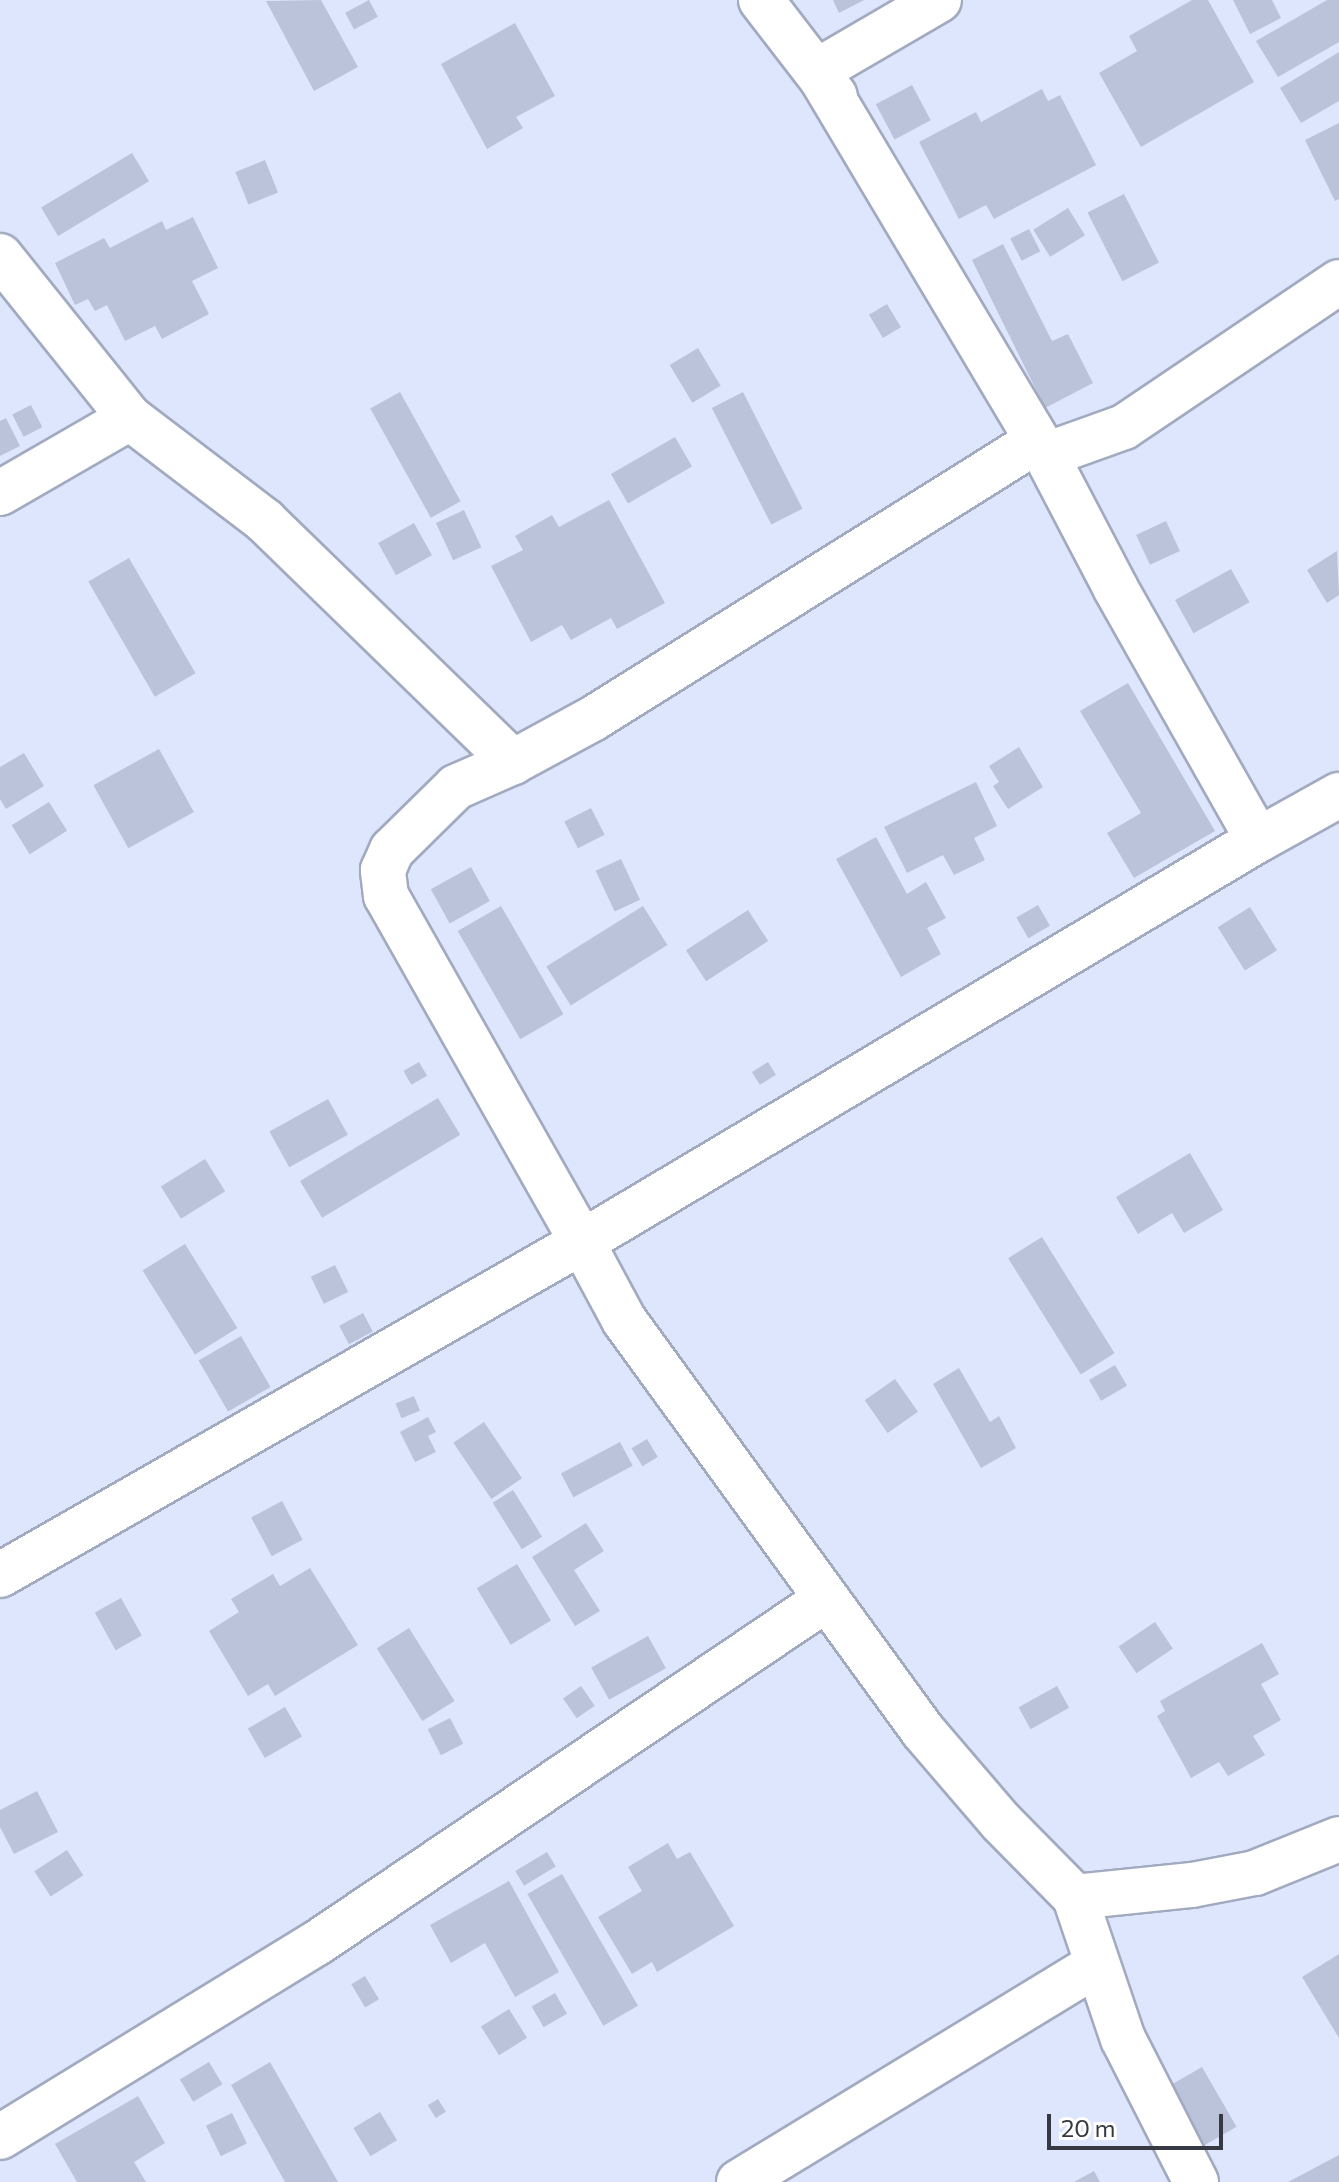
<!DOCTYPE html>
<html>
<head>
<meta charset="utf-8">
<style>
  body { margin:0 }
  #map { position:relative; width:1339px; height:2182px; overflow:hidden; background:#dee6fe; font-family:Commissioner,sans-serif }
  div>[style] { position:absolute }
  .building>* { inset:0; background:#bac3d9; transform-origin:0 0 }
  .roads { filter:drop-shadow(2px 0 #a2aac0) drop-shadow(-2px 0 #a2aac0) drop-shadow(0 2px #a2aac0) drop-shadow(0 -2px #a2aac0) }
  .street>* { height:44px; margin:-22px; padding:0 22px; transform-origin:22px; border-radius:22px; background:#fff }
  span { translate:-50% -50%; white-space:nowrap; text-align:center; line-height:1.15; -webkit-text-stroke:6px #fff; paint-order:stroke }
  .scale { position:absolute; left:1047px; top:2114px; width:176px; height:36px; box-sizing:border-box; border:4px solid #363942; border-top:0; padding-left:10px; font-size:24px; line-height:28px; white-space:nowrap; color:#363942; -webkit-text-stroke:6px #fff; paint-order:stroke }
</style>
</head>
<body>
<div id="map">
  <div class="building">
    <i style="clip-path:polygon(321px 0,358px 67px,314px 91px,266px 1px)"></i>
    <i style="left:369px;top:0;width:19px;height:27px;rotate:62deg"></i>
    <i style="clip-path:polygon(833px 0,864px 0,839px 13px)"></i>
    <i style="clip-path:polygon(1192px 0,1208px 0,1254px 82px,1141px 147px,1099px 73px,1137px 51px,1129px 36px)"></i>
    <i style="clip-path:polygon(1233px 0,1272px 0,1281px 18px,1250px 34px)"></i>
    <i style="clip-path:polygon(1327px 0,1339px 0,1339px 42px,1278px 77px,1256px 41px)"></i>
    <i style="clip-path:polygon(515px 23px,555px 96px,516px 117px,523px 128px,487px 149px,441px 64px)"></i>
    <i style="clip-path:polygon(1339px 52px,1339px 101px,1301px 123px,1280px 88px)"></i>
    <i style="left:912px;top:85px;width:40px;height:41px;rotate:62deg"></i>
    <i style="clip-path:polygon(1042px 89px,1048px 101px,1060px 95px,1096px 165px,994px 219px,986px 205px,959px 219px,919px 142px,976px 112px,981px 122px)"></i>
    <i style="clip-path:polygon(1339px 123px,1339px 199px,1335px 201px,1305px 140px)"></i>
    <i style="left:132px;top:153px;width:33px;height:106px;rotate:59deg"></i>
    <i style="left:265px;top:160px;width:35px;height:32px;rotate:68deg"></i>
    <i style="left:1124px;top:194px;width:77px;height:41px;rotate:63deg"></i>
    <i style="left:1068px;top:208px;width:32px;height:41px;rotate:58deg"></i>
    <i style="clip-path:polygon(193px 217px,218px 268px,192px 281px,209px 314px,162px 339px,155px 326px,125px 341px,107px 305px,95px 311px,88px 299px,75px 305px,55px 263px,104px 238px,110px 248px,162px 221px,166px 230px)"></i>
    <i style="left:1029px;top:229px;width:25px;height:21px;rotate:63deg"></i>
    <i style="clip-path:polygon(1003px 244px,1052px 341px,1068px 334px,1093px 383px,1045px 408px,972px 260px)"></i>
    <i style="left:887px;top:304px;width:27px;height:21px;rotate:59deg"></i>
    <i style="left:698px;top:348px;width:44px;height:33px;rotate:59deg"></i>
    <i style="left:400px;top:392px;width:125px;height:34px;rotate:61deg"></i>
    <i style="left:743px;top:392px;width:131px;height:35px;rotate:63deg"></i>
    <i style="left:31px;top:405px;width:25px;height:21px;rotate:63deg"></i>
    <i style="clip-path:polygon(6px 418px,20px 446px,0 456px,0 421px)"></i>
    <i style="left:675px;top:437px;width:34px;height:74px;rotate:60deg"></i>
    <i style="clip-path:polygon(609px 500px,665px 603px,617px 629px,611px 618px,571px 640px,562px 625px,531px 642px,491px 566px,523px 550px,515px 536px,552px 515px,559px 527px)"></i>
    <i style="left:464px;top:510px;width:41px;height:31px;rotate:65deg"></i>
    <i style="left:1166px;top:521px;width:33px;height:33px;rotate:65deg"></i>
    <i style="left:414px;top:523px;width:37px;height:41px;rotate:61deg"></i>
    <i style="clip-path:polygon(1337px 551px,1339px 595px,1327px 603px,1307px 570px)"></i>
    <i style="left:129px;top:558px;width:133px;height:47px;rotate:60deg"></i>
    <i style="left:1231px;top:569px;width:38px;height:64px;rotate:61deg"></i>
    <i style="clip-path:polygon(1128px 683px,1215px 831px,1134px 878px,1107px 833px,1141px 813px,1080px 711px)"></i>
    <i style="clip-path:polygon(1019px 747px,1043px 787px,1008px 809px,993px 786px,999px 782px,989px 766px)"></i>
    <i style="left:159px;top:749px;width:72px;height:75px;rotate:61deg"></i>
    <i style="clip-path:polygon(24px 753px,44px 786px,6px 809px,0 799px,0 767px)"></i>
    <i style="clip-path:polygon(976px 782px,997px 826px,974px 838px,985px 860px,954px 875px,943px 855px,907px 873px,884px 827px)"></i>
    <i style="left:49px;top:802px;width:34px;height:44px;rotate:58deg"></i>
    <i style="left:591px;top:808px;width:30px;height:30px;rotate:63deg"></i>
    <i style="clip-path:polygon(876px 837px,907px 894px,926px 882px,946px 918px,927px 928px,941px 954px,901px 977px,836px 859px)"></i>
    <i style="left:621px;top:859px;width:45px;height:28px;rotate:65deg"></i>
    <i style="left:471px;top:867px;width:39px;height:46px;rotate:61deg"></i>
    <i style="left:1038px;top:905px;width:24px;height:25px;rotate:60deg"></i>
    <i style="left:501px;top:906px;width:125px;height:50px;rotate:60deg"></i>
    <i style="left:643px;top:906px;width:46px;height:114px;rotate:58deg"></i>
    <i style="left:1250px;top:907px;width:51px;height:38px;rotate:58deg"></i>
    <i style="left:748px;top:910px;width:37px;height:74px;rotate:57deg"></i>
    <i style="left:419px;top:1062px;width:16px;height:18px;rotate:60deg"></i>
    <i style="left:768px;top:1062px;width:15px;height:19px;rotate:58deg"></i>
    <i style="left:438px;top:1098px;width:43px;height:161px;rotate:59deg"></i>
    <i style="left:328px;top:1099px;width:41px;height:67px;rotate:61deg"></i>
    <i style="clip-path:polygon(1190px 1153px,1223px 1210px,1184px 1233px,1172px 1213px,1138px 1234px,1116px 1197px)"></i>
    <i style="left:205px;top:1159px;width:38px;height:52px;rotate:58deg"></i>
    <i style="left:1042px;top:1237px;width:137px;height:40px;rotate:58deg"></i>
    <i style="left:185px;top:1244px;width:99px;height:50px;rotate:58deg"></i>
    <i style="left:335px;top:1265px;width:30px;height:27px;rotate:64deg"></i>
    <i style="left:363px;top:1313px;width:21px;height:27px;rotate:62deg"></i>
    <i style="left:241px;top:1336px;width:59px;height:49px;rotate:60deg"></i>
    <i style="left:1115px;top:1365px;width:24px;height:30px;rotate:60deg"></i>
    <i style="clip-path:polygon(959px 1368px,990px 1422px,999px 1416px,1016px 1448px,981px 1468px,933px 1384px)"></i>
    <i style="left:895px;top:1379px;width:40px;height:37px;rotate:55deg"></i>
    <i style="left:414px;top:1396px;width:16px;height:20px;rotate:68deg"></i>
    <i style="clip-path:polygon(428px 1417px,436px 1432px,428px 1436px,436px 1452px,415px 1462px,400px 1432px)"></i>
    <i style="left:484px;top:1422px;width:68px;height:37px;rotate:56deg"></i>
    <i style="left:647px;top:1439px;width:21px;height:18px;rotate:59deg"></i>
    <i style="left:620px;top:1442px;width:27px;height:67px;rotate:62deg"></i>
    <i style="left:513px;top:1490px;width:55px;height:24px;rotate:58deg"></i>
    <i style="left:282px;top:1501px;width:44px;height:35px;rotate:62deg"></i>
    <i style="clip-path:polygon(586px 1523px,604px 1551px,574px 1570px,600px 1611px,575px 1626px,532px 1557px)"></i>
    <i style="left:517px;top:1564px;width:66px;height:47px;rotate:59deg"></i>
    <i style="clip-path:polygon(310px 1568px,358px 1645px,275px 1696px,268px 1684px,248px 1696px,209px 1631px,239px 1612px,231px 1599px,273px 1574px,280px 1586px)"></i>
    <i style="left:121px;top:1598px;width:43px;height:30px;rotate:61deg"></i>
    <i style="left:1155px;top:1622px;width:32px;height:44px;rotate:56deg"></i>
    <i style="left:409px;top:1628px;width:86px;height:38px;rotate:58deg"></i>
    <i style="left:648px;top:1636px;width:37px;height:65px;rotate:61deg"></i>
    <i style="clip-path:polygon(1262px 1643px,1279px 1674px,1261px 1684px,1281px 1720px,1253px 1736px,1265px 1755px,1228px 1776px,1219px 1762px,1191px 1778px,1157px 1716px,1165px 1711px,1160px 1701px)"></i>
    <i style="left:581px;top:1686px;width:24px;height:22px;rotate:55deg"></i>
    <i style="left:1057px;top:1686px;width:25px;height:44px;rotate:61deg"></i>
    <i style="left:285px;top:1707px;width:34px;height:43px;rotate:60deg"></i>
    <i style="left:450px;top:1718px;width:29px;height:25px;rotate:63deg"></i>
    <i style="clip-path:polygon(37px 1791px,58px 1832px,14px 1854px,0 1827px,0 1810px)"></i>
    <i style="clip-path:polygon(668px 1843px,677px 1859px,690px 1852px,734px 1926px,657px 1972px,652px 1962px,632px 1974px,598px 1917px,642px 1891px,628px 1867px)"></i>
    <i style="left:67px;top:1850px;width:30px;height:39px;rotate:57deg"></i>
    <i style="left:547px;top:1852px;width:17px;height:37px;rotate:59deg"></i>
    <i style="left:562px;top:1874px;width:152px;height:40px;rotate:60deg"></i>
    <i style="clip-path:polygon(509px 1881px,559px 1972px,515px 1997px,485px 1943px,451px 1963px,430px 1925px)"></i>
    <i style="clip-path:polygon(1339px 1954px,1339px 2038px,1302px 1977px)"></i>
    <i style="left:365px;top:1976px;width:27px;height:16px;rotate:59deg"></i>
    <i style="left:555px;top:1993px;width:24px;height:27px;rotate:60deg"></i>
    <i style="left:509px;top:2009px;width:34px;height:33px;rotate:58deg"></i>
    <i style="left:209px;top:2062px;width:26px;height:34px;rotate:59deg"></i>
    <i style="clip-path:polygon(270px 2062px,338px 2182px,285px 2182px,231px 2085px)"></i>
    <i style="left:1202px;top:2067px;width:69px;height:44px;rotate:60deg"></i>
    <i style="clip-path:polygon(138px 2096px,165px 2143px,134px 2162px,146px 2182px,77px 2182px,55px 2144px)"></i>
    <i style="left:438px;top:2099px;width:15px;height:12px;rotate:58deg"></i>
    <i style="left:380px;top:2112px;width:33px;height:31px;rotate:59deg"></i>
    <i style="left:232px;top:2113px;width:34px;height:29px;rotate:64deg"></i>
    <i style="clip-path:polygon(1339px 2155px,1339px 2182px,1288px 2182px)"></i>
    <i style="clip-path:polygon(1094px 2171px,1100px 2182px,1074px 2182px)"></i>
  </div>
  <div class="roads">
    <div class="street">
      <i style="left:761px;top:0;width:121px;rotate:52.4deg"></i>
      <i style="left:939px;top:0;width:141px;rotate:149.8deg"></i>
      <i style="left:817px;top:71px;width:447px;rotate:59.2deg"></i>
      <i style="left:0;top:256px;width:208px;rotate:51.3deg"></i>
      <i style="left:130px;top:418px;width:170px;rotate:37.3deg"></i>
      <i style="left:265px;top:521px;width:346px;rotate:44.2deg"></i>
      <i style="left:1339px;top:282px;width:259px;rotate:146deg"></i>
      <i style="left:1124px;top:427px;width:83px;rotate:160.3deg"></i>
      <i style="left:1046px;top:455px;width:151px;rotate:62.4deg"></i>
      <i style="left:1116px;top:589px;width:288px;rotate:60.5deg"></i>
      <i style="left:1258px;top:840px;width:93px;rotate:-29.1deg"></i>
      <i style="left:0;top:493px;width:150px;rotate:-30deg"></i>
      <i style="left:0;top:1575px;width:671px;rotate:-29.78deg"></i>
      <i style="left:582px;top:1242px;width:398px;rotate:-119.5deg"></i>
      <i style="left:386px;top:896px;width:26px;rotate:-97deg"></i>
      <i style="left:383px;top:870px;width:22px;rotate:-66deg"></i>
      <i style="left:392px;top:850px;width:90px;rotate:-44.5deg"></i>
      <i style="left:456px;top:787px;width:62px;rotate:-23.7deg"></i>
      <i style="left:513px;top:762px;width:92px;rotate:-28.5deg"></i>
      <i style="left:594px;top:718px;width:517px;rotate:-32.03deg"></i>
      <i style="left:1075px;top:1897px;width:118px;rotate:-5.9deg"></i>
      <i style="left:1192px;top:1885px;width:64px;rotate:-10.8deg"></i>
      <i style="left:1255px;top:1873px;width:91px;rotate:-22deg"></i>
      <i style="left:0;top:2137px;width:372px;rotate:-31.5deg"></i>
      <i style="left:317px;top:1943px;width:613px;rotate:-34.03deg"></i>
      <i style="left:739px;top:2182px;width:419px;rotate:-31.3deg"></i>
      <i style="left:1196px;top:2182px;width:161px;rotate:-117deg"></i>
      <i style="left:1123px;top:2039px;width:150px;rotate:-108.7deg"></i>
      <i style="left:1075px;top:1897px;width:105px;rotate:-134.6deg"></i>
      <i style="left:1001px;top:1822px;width:120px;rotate:-130.6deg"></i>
      <i style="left:923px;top:1731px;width:508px;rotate:-126.04deg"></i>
      <i style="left:624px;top:1320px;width:89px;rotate:-118.3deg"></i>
      <i style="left:582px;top:1242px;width:786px;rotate:-30.74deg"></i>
    </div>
  </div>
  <div class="scale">20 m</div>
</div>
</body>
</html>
